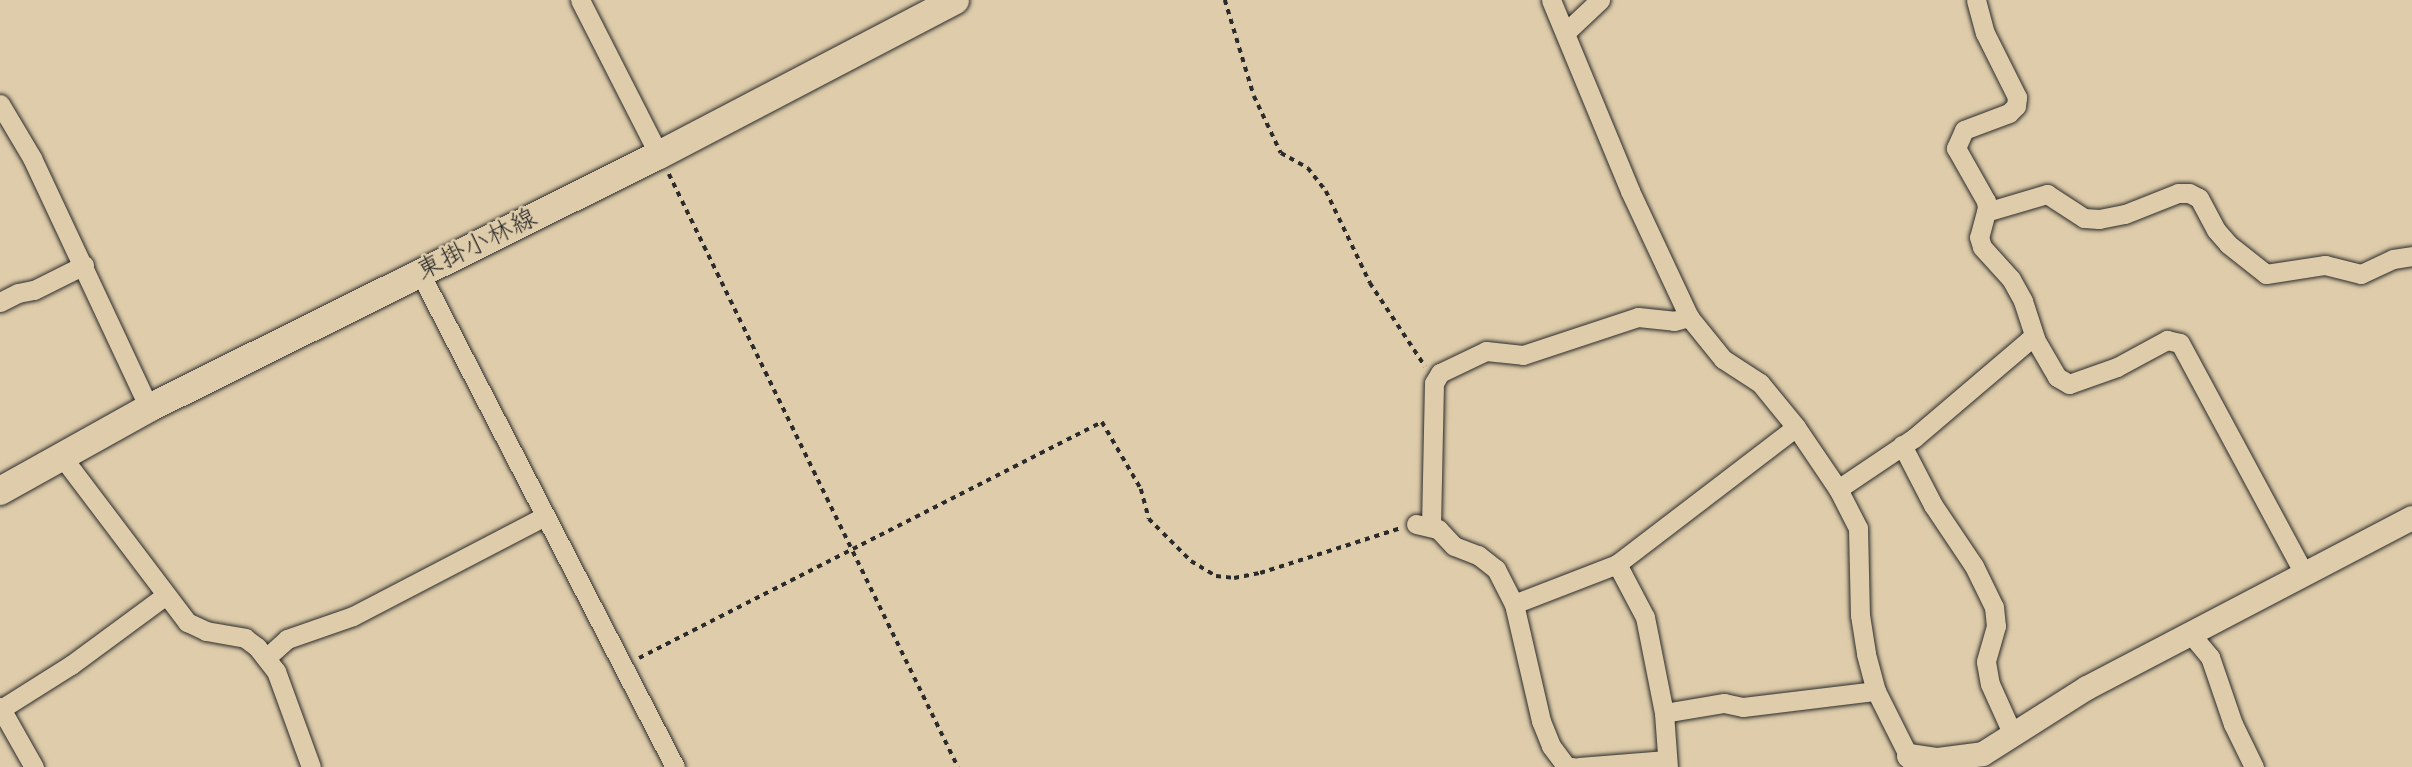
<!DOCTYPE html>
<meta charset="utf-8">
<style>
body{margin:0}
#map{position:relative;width:2412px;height:767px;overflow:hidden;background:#deccaa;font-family:"Comic Neue","Klee One",sans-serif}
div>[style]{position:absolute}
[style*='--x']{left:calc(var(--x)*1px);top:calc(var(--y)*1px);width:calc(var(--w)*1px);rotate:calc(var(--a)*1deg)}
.path>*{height:3.5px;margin-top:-1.75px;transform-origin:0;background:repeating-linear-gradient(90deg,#2b2b2b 0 5px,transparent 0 10px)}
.roads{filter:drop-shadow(0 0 2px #2b2b2b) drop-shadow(0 0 2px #2b2b2b)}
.minor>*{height:19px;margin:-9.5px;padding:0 9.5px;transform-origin:9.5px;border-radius:9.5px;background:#deccaa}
.tertiary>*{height:24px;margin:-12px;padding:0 12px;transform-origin:12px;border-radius:12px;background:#deccaa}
.secondary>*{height:28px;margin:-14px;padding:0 14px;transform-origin:14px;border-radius:14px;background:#deccaa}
span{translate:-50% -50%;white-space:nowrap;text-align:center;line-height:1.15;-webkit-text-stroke:5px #deccaa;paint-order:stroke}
.street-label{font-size:26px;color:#2b2b2b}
</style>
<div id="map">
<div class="path">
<div style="--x:1225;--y:0;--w:100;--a:73.2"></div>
<div style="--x:1254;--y:96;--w:63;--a:64.7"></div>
<div style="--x:1281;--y:153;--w:31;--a:29"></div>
<div style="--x:1308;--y:168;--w:29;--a:52"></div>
<div style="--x:1326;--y:191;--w:102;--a:64.4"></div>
<div style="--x:1370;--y:283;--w:100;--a:56.5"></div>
<div style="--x:669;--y:174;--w:660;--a:64.02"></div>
<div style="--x:639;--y:658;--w:520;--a:-27.01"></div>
<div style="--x:1102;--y:422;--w:78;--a:59.8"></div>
<div style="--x:1141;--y:489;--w:31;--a:75"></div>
<div style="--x:1149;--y:519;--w:59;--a:45"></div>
<div style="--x:1191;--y:561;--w:29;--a:31"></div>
<div style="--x:1216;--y:576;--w:18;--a:6"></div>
<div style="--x:1234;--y:578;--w:26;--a:-11"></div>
<div style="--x:1260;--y:573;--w:148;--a:-17.7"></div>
</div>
<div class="roads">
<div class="minor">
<div style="--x:580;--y:0;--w:174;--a:63"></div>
<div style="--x:1551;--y:0;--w:207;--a:67.5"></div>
<div style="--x:1630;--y:191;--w:139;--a:64.9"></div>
<div style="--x:1689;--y:317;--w:54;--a:51"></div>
<div style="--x:1723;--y:359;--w:44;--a:33"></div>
<div style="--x:1760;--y:383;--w:57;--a:50.7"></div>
<div style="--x:1796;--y:427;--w:75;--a:55.9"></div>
<div style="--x:1838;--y:489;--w:44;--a:62.9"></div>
<div style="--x:1858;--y:528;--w:87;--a:88.7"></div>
<div style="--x:1860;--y:615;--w:39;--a:81"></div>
<div style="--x:1866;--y:654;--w:38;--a:75"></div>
<div style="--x:1876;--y:691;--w:85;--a:63.4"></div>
<div style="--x:1976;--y:0;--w:34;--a:75"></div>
<div style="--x:1985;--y:33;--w:72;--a:63.4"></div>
<div style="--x:2017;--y:97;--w:9;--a:96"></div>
<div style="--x:2016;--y:106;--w:10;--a:135"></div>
<div style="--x:2009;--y:113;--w:48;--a:159.3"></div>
<div style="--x:1964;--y:130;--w:20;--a:114"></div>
<div style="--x:1956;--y:148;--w:61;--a:60.5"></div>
<div style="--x:1986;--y:201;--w:7;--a:82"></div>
<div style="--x:1987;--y:208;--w:30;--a:105"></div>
<div style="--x:1979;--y:237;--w:10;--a:73"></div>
<div style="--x:1982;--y:247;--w:43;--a:47.8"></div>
<div style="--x:2011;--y:279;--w:25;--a:61"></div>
<div style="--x:2023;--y:301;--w:40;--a:72"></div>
<div style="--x:2035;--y:339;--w:44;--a:59.9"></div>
<div style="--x:2057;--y:377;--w:14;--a:30"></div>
<div style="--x:2069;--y:384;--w:51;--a:-19.5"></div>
<div style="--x:2117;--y:367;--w:57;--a:-28.4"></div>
<div style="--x:2167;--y:340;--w:13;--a:13"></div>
<div style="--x:2180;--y:343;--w:261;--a:61.7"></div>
<div style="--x:1566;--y:32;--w:47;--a:-43.3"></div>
<div style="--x:0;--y:104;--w:63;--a:59.3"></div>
<div style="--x:32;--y:158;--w:276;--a:64.9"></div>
<div style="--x:1986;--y:212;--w:64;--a:-16.4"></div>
<div style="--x:2047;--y:194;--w:44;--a:33"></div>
<div style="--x:2084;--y:218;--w:15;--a:4"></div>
<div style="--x:2099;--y:219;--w:26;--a:-11"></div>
<div style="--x:2125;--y:214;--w:57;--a:-21.6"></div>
<div style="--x:2178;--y:193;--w:11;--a:0"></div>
<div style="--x:2189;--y:193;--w:11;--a:27"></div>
<div style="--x:2199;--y:198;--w:36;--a:62"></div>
<div style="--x:2216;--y:230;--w:18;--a:49"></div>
<div style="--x:2228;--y:244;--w:48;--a:38.3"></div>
<div style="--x:2266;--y:274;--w:60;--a:-8.7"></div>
<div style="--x:2325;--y:265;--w:37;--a:14"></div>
<div style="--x:2361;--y:274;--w:35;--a:-25"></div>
<div style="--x:2393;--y:259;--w:19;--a:-9"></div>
<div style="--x:420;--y:273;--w:556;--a:62.7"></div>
<div style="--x:0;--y:302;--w:20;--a:-27"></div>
<div style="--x:18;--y:293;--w:16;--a:-11"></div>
<div style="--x:34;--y:290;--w:56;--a:-26.6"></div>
<div style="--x:1902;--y:445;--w:68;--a:62.7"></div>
<div style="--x:1933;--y:505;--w:73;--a:56.1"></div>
<div style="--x:1974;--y:566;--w:46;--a:64"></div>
<div style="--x:1994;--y:607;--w:19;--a:84"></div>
<div style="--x:1996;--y:626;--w:37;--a:106"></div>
<div style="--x:1986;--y:662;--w:22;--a:80"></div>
<div style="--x:1990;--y:684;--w:56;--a:65.7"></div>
<div style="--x:63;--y:458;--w:206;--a:52.9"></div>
<div style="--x:187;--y:622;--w:21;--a:25"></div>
<div style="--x:206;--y:631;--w:40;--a:10"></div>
<div style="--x:245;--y:638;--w:15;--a:37"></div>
<div style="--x:257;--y:647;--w:31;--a:52"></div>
<div style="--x:276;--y:671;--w:102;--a:70"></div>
<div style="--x:1838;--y:489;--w:92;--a:-33.9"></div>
<div style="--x:1914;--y:438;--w:150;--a:-40.4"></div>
<div style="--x:2028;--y:341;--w:7;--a:-16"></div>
<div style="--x:1416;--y:524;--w:23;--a:13"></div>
<div style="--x:1438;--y:529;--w:23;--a:47"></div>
<div style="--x:1454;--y:546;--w:26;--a:21"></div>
<div style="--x:1478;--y:555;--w:23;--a:38"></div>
<div style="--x:1496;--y:569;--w:39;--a:63"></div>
<div style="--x:1514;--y:604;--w:120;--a:77"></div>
<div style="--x:1541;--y:721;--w:27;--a:68"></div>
<div style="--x:1551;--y:746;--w:26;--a:53"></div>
<div style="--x:1567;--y:767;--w:6;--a:0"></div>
<div style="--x:1431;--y:526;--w:143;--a:-88.8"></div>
<div style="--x:1434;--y:383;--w:12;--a:-59"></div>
<div style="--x:1440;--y:373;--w:51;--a:-25.6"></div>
<div style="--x:1486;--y:351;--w:37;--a:6"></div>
<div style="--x:1523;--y:355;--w:121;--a:-18.3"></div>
<div style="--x:1638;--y:317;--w:36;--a:6"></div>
<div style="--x:1674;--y:321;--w:16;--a:-15"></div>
<div style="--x:1617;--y:564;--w:60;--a:62.2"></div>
<div style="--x:1645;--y:617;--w:98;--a:78.8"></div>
<div style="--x:1664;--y:713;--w:54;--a:85.8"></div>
<div style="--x:1514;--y:604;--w:110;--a:-21.2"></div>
<div style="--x:1617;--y:564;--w:225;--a:-37.4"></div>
<div style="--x:2189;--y:632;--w:33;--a:50"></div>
<div style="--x:2210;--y:657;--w:71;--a:71.1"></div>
<div style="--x:2233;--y:724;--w:48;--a:64"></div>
<div style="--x:266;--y:658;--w:28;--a:-42"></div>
<div style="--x:287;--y:639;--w:70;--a:-19.2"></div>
<div style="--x:353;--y:616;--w:216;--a:-27.5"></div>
<div style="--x:0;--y:707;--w:69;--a:60.5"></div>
<div style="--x:1;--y:709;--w:83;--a:-32.2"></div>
<div style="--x:71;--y:665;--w:118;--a:-36.4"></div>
<div style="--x:1664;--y:713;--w:61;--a:-9.5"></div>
<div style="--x:1724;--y:703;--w:19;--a:12"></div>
<div style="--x:1743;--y:707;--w:134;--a:-6.9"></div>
<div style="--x:1579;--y:767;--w:88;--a:-4.5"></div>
</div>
<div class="tertiary">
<div style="--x:1909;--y:756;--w:29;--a:8"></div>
<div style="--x:1938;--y:760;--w:45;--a:-7.6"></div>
<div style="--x:1983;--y:754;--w:123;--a:-32.4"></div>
<div style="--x:2087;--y:688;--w:367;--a:-27.6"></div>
</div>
<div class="secondary">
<div style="--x:0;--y:491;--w:171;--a:-29.1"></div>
<div style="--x:149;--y:408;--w:569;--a:-26.39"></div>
<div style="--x:659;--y:155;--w:334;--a:-27.6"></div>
</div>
</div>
<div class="street-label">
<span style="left:477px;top:245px;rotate:-26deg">東掛小林線</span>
</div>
</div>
